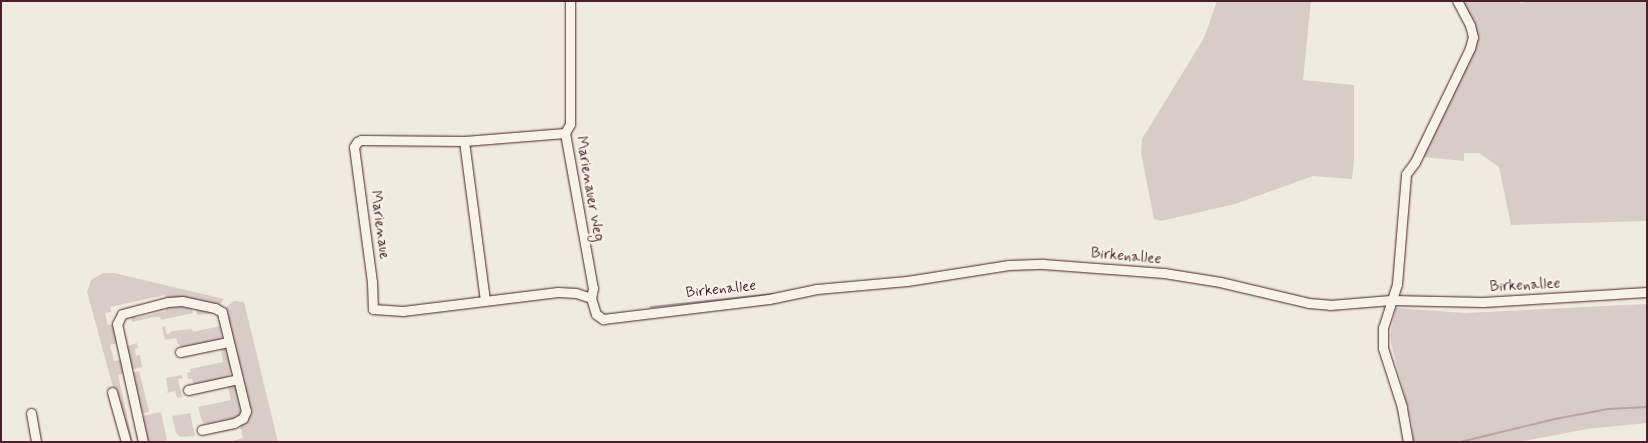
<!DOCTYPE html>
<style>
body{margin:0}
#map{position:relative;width:1648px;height:443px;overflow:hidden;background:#f0ebe0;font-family:Mynerve,sans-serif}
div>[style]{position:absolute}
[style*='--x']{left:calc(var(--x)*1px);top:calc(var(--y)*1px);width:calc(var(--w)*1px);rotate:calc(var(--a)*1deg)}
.green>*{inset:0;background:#d8cdc6;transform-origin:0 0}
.stream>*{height:2px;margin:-1px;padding:0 1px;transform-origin:1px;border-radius:1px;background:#b7a4a2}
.roads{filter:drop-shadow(0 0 1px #4a1f2b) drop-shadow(0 0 1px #4a1f2b)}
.minor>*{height:9px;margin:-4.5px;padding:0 4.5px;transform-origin:4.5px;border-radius:4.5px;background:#f7f3e8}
span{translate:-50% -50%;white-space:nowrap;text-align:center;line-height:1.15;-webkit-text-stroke:4.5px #f7f3e8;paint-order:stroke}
.street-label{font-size:15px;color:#4a1f2b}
.frame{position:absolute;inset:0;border:2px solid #4a1f2b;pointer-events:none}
</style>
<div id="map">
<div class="green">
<div style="clip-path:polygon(1217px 1px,1311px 1px,1303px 80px,1354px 85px,1354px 160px,1352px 179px,1313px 176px,1235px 204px,1161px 221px,1154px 219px,1141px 153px,1142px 139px,1204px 38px)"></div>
<div style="clip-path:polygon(1462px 1px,1518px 1px,1521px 3px,1531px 1px,1647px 1px,1647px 221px,1511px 225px,1499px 167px,1479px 153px,1464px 153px,1464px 161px,1423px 157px,1475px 44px,1468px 12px)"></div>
<div style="clip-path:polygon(103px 273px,114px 273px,224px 299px,219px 306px,166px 300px,165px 295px,110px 307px,111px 312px,105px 313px,108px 325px,114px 324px,118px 343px,110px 345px,114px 361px,121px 360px,124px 373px,118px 375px,133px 442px,128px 442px,87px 292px,91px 280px)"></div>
<div style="clip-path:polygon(234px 301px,244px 302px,278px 442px,229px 442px,243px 438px,240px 425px,244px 422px,223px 310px)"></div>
<div style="clip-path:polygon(1647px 304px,1647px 423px,1587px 429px,1519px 442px,1413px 442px,1412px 424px,1391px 343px,1390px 335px,1396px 308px,1465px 313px)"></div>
<div style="clip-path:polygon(172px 305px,191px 305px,193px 313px,161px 320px,160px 317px,154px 317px,132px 322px,131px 315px,134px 314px,136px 318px,166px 311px,166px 307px)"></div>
<div style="clip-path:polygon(195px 306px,218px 312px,222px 337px,218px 342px,184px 348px,178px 344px,176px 338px,165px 340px,162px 327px,165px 326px,167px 335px,172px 331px,192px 329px,193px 332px,220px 326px,217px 313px,197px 315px)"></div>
<div style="clip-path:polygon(137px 343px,138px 348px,135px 349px,136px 356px,140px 355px,142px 367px,130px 370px,125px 347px)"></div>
<div style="clip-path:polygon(226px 347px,232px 371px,227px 379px,194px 384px,192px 379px,188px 379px,187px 373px,191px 372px,190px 369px,223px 362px,221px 349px,216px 348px)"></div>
<div style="left:139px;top:371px;width:42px;height:8px;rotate:76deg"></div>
<div style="clip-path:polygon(182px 375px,183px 378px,178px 379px,182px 397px,177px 398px,175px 391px,167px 393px,168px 390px,166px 378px)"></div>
<div style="clip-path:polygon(230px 384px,235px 385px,243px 408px,238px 418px,205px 424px,202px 421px,198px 407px,231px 400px,228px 387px,223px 386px)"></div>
<div style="left:161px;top:412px;width:29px;height:19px;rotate:78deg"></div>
<div style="clip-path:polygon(190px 413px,195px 436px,180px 437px,176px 433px,172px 416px)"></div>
</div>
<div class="stream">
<div style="--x:651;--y:307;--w:123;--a:-6.1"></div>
<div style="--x:1460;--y:442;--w:98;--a:-13.6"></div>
<div style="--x:1555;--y:419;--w:54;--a:-10.7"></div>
<div style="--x:1608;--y:409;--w:39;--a:-3"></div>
</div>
<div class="roads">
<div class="minor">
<div style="--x:570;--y:1;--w:123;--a:90"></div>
<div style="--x:570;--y:124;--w:10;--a:119"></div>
<div style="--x:565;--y:133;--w:158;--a:79.8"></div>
<div style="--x:593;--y:288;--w:10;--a:101"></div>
<div style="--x:591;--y:298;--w:17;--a:73"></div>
<div style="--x:596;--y:314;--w:9;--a:36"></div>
<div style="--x:603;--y:319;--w:167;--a:-6.9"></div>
<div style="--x:769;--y:299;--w:49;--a:-11.8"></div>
<div style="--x:817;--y:289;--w:90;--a:-5.1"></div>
<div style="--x:907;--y:281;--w:103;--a:-8.9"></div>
<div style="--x:1009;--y:265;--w:34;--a:-2"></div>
<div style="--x:1043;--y:264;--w:121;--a:4.3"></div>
<div style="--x:1164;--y:273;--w:57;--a:9.1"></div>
<div style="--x:1220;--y:282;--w:91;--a:13.3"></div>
<div style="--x:1309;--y:303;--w:21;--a:5"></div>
<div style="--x:1330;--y:305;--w:61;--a:-4.7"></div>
<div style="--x:1391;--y:300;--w:92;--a:1.2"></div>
<div style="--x:1483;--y:302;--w:164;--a:-3.5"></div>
<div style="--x:565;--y:133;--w:101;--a:175.5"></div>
<div style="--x:464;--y:141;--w:103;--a:-179.4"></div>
<div style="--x:361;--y:140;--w:4;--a:153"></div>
<div style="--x:357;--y:142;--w:6;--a:121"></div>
<div style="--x:354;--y:147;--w:136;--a:82.4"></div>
<div style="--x:372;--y:282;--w:27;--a:88"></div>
<div style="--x:373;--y:309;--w:30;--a:4"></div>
<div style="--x:403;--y:311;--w:156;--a:-7"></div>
<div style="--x:558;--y:292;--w:18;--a:3"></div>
<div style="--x:576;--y:293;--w:16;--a:18"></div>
<div style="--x:464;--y:141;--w:160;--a:82.5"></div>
<div style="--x:180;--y:352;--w:49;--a:-11.8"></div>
<div style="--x:188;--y:390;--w:51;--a:-12.4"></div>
<div style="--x:112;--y:392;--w:52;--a:74.4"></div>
<div style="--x:31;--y:413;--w:29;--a:80"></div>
<div style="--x:143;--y:442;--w:121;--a:-102.4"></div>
<div style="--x:117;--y:324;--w:11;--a:-63"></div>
<div style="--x:122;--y:314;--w:48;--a:-14.6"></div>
<div style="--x:168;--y:302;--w:14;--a:-4"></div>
<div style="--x:182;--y:301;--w:34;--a:12"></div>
<div style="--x:215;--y:308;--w:8;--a:30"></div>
<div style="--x:222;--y:312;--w:5;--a:79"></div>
<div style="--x:223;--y:317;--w:97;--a:76.3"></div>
<div style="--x:246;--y:411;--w:8;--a:113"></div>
<div style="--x:243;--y:418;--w:10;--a:151"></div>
<div style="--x:234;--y:423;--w:33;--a:168"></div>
<div style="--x:1408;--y:442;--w:36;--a:-100"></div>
<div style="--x:1402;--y:407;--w:62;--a:-107.9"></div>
<div style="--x:1383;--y:348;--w:20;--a:-90"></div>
<div style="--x:1383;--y:328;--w:46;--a:-72.3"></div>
<div style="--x:1397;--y:284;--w:110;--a:-85.3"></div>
<div style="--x:1406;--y:174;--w:15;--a:-53"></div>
<div style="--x:1415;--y:162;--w:127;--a:-64.2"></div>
<div style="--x:1470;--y:48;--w:11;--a:-75"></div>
<div style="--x:1473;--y:37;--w:12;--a:-104"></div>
<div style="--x:1470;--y:25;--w:27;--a:-118"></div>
</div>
</div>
<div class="street-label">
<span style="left:589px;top:189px;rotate:80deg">Marienauer Weg</span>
<span style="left:379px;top:225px;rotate:82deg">Marienaue</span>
<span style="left:1126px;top:257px;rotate:5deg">Birkenallee</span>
<span style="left:1525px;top:286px;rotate:-3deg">Birkenallee</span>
<span style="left:721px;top:290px;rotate:-6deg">Birkenallee</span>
</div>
<div class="frame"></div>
</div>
